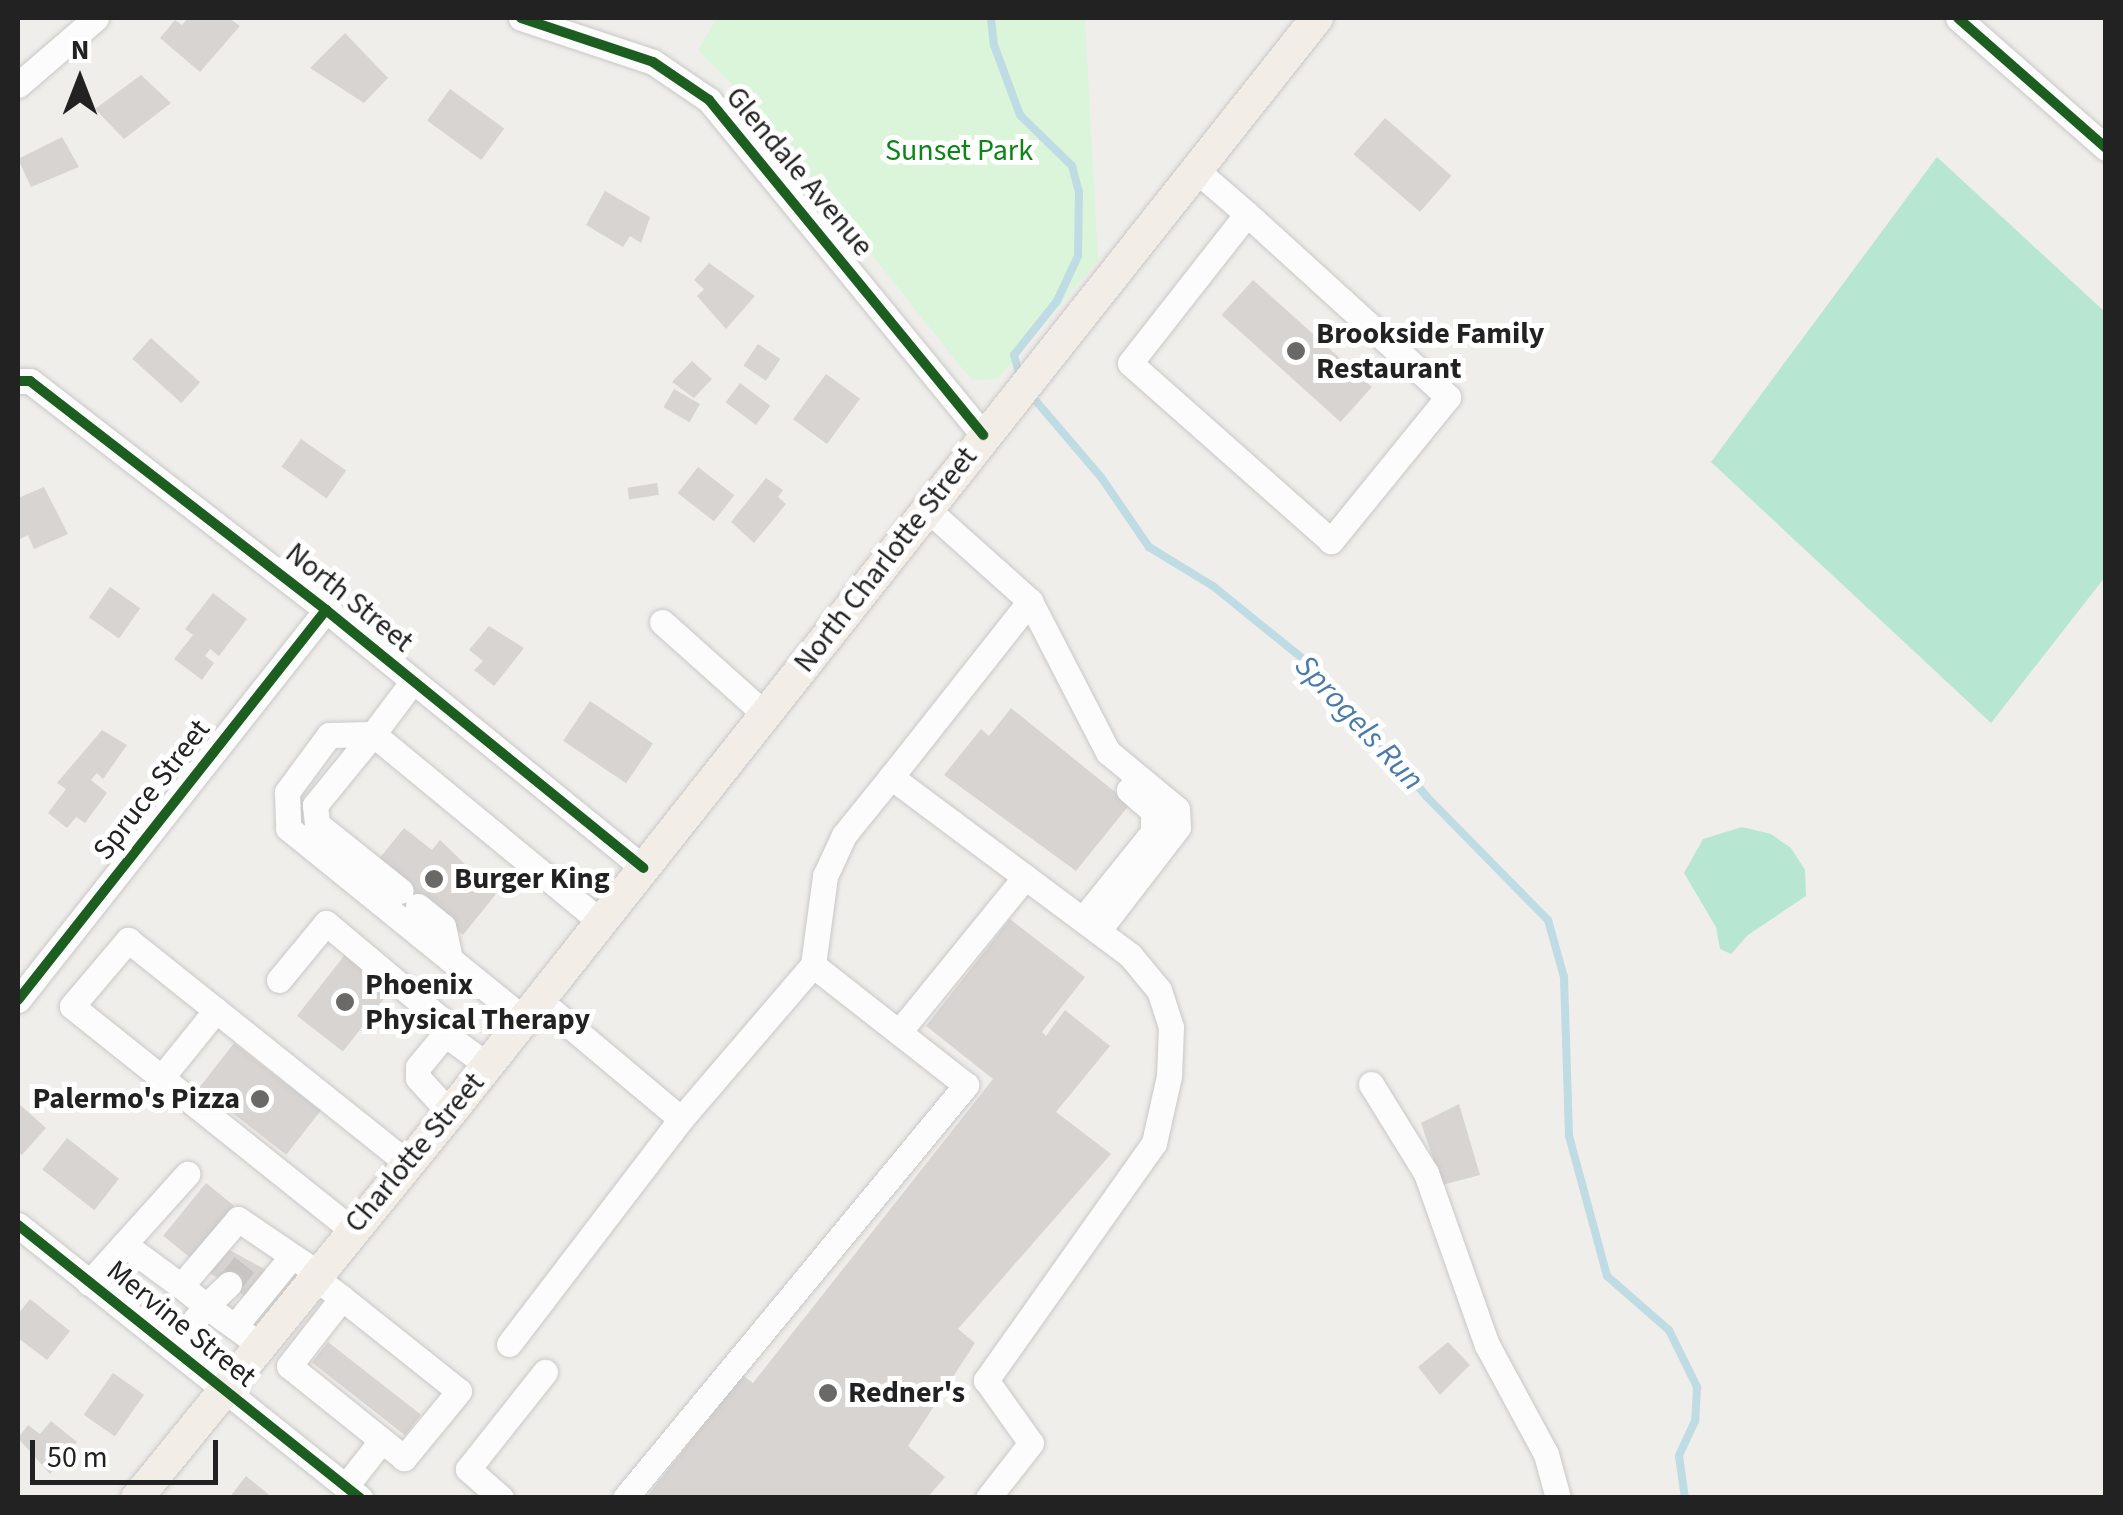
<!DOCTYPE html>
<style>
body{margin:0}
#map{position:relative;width:2123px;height:1515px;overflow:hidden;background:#f0eeeb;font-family:"Source Sans 3",sans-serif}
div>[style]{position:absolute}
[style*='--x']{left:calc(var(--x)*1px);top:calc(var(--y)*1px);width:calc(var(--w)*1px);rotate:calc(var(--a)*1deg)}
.park>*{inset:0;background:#daf5da}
.pitch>*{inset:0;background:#b7e6d2}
.stream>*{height:8px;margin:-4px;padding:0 4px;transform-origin:4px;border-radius:4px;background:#bfdbe3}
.building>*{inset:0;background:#d7d4d2;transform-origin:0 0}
.minor-tunnel>*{height:25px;margin-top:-12.5px;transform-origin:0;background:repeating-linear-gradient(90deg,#c7c5c3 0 25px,transparent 0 37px)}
.roads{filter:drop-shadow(0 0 2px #c9c8c7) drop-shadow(0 0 2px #c9c8c7)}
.minor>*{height:25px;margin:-12.5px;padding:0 12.5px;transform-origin:12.5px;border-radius:12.5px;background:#fdfcfc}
.major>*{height:32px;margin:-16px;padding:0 16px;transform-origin:16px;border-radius:16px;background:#f3ede7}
.cycleway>*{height:10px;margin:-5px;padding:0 5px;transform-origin:5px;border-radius:5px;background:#1b5e20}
.dots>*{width:28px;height:28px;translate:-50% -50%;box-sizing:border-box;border:5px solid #fff;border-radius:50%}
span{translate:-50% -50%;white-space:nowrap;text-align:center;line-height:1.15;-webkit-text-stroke:10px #fff;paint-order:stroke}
.park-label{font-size:30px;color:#0c8416}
.street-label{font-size:30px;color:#222}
.poi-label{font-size:30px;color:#222;font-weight:700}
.left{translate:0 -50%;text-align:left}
.right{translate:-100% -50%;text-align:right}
.water-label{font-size:32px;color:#4a7aab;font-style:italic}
.frame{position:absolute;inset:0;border:20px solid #222;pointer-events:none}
.north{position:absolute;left:30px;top:30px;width:100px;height:100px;-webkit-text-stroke:8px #fff;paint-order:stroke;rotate:0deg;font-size:28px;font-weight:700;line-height:40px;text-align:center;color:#222}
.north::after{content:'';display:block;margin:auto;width:35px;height:45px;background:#222;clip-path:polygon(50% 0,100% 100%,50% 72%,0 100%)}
.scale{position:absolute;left:30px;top:1440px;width:188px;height:45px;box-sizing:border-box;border:5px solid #222;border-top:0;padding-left:12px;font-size:30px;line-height:35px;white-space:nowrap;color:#222;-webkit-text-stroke:8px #fff;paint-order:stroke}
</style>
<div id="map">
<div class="park">
<div style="clip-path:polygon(717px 18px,1085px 18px,1098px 260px,998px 379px,973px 380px,965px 372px,753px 105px,698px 50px)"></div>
</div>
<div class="pitch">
<div style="clip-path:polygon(1937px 157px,2105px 312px,2105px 577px,1991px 723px,1711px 462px)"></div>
<div style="clip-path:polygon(1742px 827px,1771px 834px,1791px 848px,1805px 870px,1806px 896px,1748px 935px,1731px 954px,1720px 949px,1716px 927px,1684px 873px,1703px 839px)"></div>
</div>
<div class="stream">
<div style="--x:991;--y:18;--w:27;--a:84"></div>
<div style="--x:994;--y:45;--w:75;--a:69.6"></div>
<div style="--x:1020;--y:115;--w:73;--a:44.4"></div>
<div style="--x:1072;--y:166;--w:27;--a:75"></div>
<div style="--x:1079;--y:192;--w:64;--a:90.9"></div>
<div style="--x:1078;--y:256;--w:50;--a:115"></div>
<div style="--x:1057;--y:301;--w:69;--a:128.5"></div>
<div style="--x:1014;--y:355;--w:24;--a:75"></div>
<div style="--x:1030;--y:394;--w:109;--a:49.5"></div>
<div style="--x:1101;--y:477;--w:85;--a:55.6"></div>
<div style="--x:1149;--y:547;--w:75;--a:31.4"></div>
<div style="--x:1213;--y:586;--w:135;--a:39"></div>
<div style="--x:1318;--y:671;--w:167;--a:49.1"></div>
<div style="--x:1427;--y:797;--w:173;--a:45.5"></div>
<div style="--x:1548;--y:920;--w:59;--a:74.3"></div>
<div style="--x:1564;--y:977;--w:159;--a:88.2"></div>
<div style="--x:1569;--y:1136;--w:145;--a:74.8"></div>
<div style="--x:1607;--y:1276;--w:82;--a:41.1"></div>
<div style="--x:1669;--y:1330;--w:64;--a:63.8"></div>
<div style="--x:1697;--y:1387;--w:34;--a:93"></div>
<div style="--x:1695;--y:1421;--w:38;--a:115"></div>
<div style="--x:1679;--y:1456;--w:42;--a:81.9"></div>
</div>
<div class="building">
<div style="clip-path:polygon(188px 18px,229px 18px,240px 26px,200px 72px,160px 38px,175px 20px,182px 25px)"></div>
<div style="clip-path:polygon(345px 33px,388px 78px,364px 103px,310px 68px)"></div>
<div style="clip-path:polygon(141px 75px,171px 103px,124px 139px,95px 109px)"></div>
<div style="left:450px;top:89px;width:67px;height:39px;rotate:36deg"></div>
<div style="left:1385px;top:118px;width:88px;height:48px;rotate:41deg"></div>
<div style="clip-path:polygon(62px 137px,79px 167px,31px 187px,18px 159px)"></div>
<div style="clip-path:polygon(605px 191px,650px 217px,641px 243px,630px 236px,623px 247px,586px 225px)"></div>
<div style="clip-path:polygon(709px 263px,755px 296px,726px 329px,697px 296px,704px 289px,694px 280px)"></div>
<div style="left:1253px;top:280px;width:160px;height:47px;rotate:42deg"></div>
<div style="left:151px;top:338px;width:66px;height:28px;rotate:42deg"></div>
<div style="left:758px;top:344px;width:27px;height:26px;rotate:34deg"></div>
<div style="clip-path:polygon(692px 361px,712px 379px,694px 398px,672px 382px)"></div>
<div style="left:826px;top:374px;width:42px;height:56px;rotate:36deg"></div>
<div style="left:740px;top:383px;width:38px;height:24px;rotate:37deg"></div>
<div style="left:674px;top:389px;width:30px;height:21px;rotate:30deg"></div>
<div style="left:301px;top:439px;width:55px;height:34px;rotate:35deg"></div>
<div style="left:698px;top:467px;width:46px;height:33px;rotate:38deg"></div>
<div style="clip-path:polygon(766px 478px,783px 490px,778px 497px,786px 504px,754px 543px,731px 522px)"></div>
<div style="left:657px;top:483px;width:12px;height:30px;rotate:81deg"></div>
<div style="clip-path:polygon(44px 487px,68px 534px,34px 549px,28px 535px,18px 540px,18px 498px)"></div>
<div style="left:110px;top:587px;width:37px;height:37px;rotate:35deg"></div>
<div style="clip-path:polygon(213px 593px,247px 619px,219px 656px,210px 649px,205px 656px,214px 663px,202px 680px,174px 659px,193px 635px,185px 629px)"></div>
<div style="clip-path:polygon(489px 626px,524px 648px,494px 686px,474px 670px,483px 661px,469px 650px)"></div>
<div style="left:590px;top:701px;width:76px;height:48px;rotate:34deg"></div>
<div style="clip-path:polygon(1011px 708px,1130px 804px,1076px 871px,944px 775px,981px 729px,989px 736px)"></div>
<div style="clip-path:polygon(102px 730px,127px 745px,103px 779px,97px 773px,91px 780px,107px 793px,85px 823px,76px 817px,67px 828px,48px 813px,66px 789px,57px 783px)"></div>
<div style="clip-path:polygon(404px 828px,432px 850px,440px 840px,496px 894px,463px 935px,422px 902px,413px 913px,374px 865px)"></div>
<div style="clip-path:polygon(1010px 919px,1085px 977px,1042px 1032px,1046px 1036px,1065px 1010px,1110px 1046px,1056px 1112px,1111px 1154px,958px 1329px,975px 1343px,908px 1446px,945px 1477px,927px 1498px,646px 1498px,742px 1375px,753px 1383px,993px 1079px,926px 1026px)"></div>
<div style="left:347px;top:952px;width:58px;height:81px;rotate:38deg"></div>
<div style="left:234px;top:1043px;width:110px;height:56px;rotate:38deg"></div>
<div style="clip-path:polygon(18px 1103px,46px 1128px,22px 1155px,18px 1152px)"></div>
<div style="clip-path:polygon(1459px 1104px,1480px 1175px,1442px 1185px,1421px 1123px)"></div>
<div style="left:67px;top:1138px;width:66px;height:40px;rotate:38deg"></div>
<div style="left:206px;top:1183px;width:36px;height:68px;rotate:39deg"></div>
<div style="clip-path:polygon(224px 1247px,270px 1272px,249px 1299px,205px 1270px)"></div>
<div style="clip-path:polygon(30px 1299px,70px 1331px,47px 1360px,18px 1338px,18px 1314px)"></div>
<div style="left:328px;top:1342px;width:118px;height:26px;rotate:38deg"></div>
<div style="clip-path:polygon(1448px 1342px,1470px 1365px,1440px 1395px,1418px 1367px)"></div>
<div style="left:113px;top:1373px;width:38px;height:51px;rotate:35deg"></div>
<div style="clip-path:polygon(51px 1421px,77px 1442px,50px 1474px,18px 1438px,28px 1425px,40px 1434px)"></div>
<div style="clip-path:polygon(246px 1476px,273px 1498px,229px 1498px)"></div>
</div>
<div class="minor-tunnel">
<div style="--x:229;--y:1284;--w:34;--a:-52"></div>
</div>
<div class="roads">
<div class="minor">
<div style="--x:521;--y:18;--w:139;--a:18.4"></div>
<div style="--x:653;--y:62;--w:68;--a:34.2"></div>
<div style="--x:709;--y:100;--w:433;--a:50.7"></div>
<div style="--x:1958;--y:18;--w:197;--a:41.3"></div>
<div style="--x:18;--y:85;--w:103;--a:-40.7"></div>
<div style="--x:1196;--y:170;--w:67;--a:40.8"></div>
<div style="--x:1247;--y:214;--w:272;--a:42.3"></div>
<div style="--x:1448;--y:397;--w:186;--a:129.1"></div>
<div style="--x:1331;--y:541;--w:268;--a:-138.5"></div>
<div style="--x:1130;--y:363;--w:189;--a:-51.9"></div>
<div style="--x:18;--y:381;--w:12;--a:0"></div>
<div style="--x:30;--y:381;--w:374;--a:37.7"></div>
<div style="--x:326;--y:610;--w:409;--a:39.1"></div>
<div style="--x:926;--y:508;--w:140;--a:41.8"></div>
<div style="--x:1030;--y:601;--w:224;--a:128.3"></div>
<div style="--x:891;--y:777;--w:298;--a:36.7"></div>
<div style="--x:1130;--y:955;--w:45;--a:50.4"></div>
<div style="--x:1159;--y:990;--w:39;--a:72"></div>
<div style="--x:1171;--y:1027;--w:49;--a:92.3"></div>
<div style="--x:1169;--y:1076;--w:69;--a:102.6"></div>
<div style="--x:1154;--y:1143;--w:291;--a:125.3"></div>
<div style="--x:986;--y:1380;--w:77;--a:54.5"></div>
<div style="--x:1031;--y:1443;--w:70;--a:128"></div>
<div style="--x:1030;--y:601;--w:170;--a:62.7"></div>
<div style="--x:1108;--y:752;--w:89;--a:39.6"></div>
<div style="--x:1177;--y:809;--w:18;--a:87"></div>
<div style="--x:1178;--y:827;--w:131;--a:127.6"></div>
<div style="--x:662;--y:622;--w:138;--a:41.8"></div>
<div style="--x:413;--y:681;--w:66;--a:127"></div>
<div style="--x:373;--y:734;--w:296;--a:39.5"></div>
<div style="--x:373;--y:734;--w:44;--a:178.7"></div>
<div style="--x:329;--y:735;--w:71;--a:126.4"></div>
<div style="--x:287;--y:792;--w:36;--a:88"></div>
<div style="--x:288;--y:828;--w:304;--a:39"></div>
<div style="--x:373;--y:734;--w:92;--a:129.2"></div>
<div style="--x:315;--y:805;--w:19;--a:84"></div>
<div style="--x:317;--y:824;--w:107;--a:38.6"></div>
<div style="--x:418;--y:906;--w:32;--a:39"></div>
<div style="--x:443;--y:926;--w:34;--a:78"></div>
<div style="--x:1083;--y:919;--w:112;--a:-51.2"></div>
<div style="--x:1153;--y:832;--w:21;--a:-90"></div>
<div style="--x:1153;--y:811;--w:32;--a:-139"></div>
<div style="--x:813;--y:965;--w:90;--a:-82.3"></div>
<div style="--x:825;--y:876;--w:45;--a:-65.1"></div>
<div style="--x:844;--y:835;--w:75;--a:-51"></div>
<div style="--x:279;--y:980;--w:74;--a:-50.5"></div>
<div style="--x:326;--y:923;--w:150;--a:39.9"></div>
<div style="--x:441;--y:1019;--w:16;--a:75"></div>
<div style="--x:18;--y:1000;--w:497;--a:-51.7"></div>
<div style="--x:899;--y:1032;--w:200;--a:-50.9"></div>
<div style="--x:162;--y:1077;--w:86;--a:-51.1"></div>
<div style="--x:1371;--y:1084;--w:105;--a:58.3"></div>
<div style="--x:1426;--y:1173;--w:182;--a:70.5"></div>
<div style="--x:1487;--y:1345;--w:124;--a:61.6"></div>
<div style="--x:1546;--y:1454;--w:46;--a:74.7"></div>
<div style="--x:450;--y:1113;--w:47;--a:-132.4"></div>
<div style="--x:418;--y:1078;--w:11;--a:-90"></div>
<div style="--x:418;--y:1067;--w:43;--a:-50.7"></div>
<div style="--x:445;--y:1034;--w:52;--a:36.4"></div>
<div style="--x:18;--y:1225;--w:438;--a:38.6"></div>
<div style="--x:351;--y:1229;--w:357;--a:-141.4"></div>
<div style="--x:72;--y:1006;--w:87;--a:-49.7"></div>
<div style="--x:128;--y:940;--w:357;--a:38.6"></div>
<div style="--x:124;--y:1244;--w:71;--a:36.4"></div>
<div style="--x:313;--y:1276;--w:36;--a:37"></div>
<div style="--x:342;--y:1298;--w:149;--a:38.5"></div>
<div style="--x:459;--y:1391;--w:87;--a:129.4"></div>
<div style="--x:404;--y:1458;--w:147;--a:-141.3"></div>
<div style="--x:289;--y:1366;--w:86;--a:-52.1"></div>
<div style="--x:89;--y:1283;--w:147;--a:-48"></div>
<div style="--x:229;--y:1284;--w:32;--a:136"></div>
<div style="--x:206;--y:1306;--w:67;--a:35.8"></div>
<div style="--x:235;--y:1326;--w:90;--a:-50.8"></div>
<div style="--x:509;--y:1344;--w:283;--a:-52.6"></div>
<div style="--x:681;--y:1119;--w:185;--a:-140"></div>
<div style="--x:172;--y:1348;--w:54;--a:-51"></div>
<div style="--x:206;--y:1306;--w:32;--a:-141"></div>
<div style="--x:181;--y:1286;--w:88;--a:-49.6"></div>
<div style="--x:238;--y:1219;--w:94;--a:34.2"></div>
<div style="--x:346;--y:1486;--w:58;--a:-52"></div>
<div style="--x:501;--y:1498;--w:44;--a:-138.7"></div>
<div style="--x:468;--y:1469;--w:124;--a:-51.6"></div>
<div style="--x:625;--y:1498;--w:536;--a:-50.45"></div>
<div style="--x:966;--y:1085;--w:194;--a:-141.9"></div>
<div style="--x:813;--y:965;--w:203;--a:130.6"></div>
</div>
<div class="major">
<div style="--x:137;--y:1498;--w:496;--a:-50.9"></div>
<div style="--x:450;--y:1113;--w:1397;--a:-51.63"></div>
</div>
</div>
<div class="cycleway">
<div style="--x:521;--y:18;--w:139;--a:18.4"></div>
<div style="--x:653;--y:62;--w:68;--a:34.2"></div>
<div style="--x:709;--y:100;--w:433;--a:50.7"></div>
<div style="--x:1958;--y:18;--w:197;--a:41.3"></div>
<div style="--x:18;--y:381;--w:12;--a:0"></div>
<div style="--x:30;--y:381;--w:374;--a:37.7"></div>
<div style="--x:326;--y:610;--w:409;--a:39.1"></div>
<div style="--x:18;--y:1000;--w:497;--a:-51.7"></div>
<div style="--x:18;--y:1225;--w:438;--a:38.6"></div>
</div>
<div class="dots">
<div style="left:1296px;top:351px;background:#6a6968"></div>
<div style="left:434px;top:879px;background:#6a6968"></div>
<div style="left:345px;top:1002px;background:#6a6968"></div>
<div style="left:260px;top:1099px;background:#6a6968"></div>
<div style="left:828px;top:1393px;background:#6a6968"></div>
</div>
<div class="park-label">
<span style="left:959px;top:151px">Sunset Park</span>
</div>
<div class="street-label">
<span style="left:799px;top:172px;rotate:50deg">Glendale Avenue</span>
<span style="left:886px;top:560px;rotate:-52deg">North Charlotte Street</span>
<span style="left:349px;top:598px;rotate:39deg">North Street</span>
<span style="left:152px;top:790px;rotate:-52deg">Spruce Street</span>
<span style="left:415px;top:1153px;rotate:-50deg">Charlotte Street</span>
<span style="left:181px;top:1324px;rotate:39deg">Mervine Street</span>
</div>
<div class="poi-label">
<span class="left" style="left:1316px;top:351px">Brookside Family<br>Restaurant</span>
<span class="left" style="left:454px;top:879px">Burger King</span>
<span class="left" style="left:365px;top:1002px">Phoenix<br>Physical Therapy</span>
<span class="right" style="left:240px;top:1099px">Palermo's Pizza</span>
<span class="left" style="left:848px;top:1393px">Redner's</span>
</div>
<div class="water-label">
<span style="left:1359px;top:723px;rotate:47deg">Sprogels Run</span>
</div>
<div class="frame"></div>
<div class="north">N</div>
<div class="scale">50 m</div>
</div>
